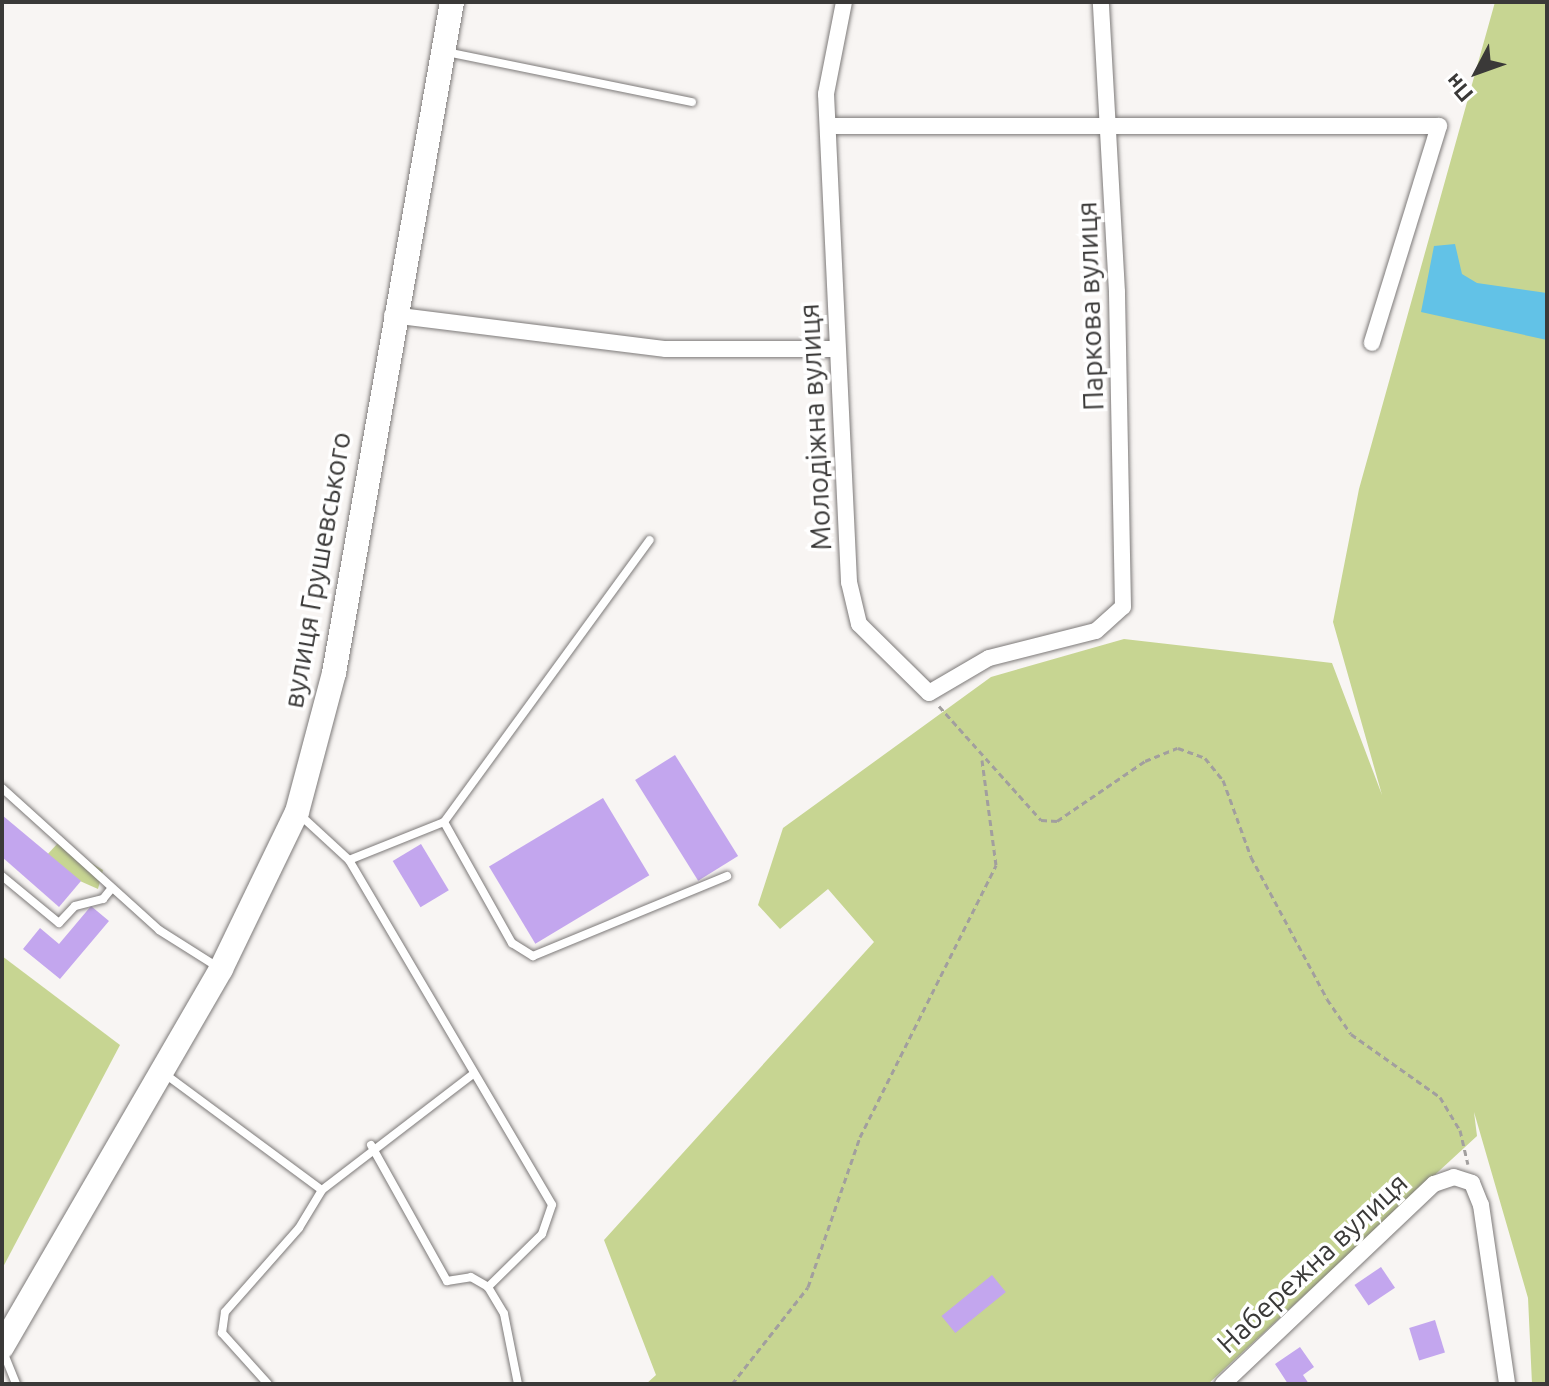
<!DOCTYPE html>
<meta charset="utf-8">
<style>
body{margin:0}
#map{position:relative;width:1549px;height:1386px;overflow:hidden;background:#f8f5f3;font-family:Ubuntu,sans-serif}
div>[style]{position:absolute}
[style*='--x']{left:calc(var(--x)*1px);top:calc(var(--y)*1px);width:calc(var(--w)*1px);rotate:calc(var(--a)*1deg)}
.green>*{inset:0;background:#c7d592}
.water>*{inset:0;background:#62c2e7}
.building>*{inset:0;background:#c3a6ee;transform-origin:0 0}
.path>*{height:3px;margin-top:-1.5px;transform-origin:0;background:repeating-linear-gradient(90deg,#a29f9e 0 6px,transparent 0 10px)}
.roads{filter:drop-shadow(0 0 2px #7d7a79) drop-shadow(0 0 2px #7d7a79)}
.lane>*{height:8px;margin:-4px;padding:0 4px;transform-origin:4px;border-radius:4px;background:#fff}
.street>*{height:16px;margin:-8px;padding:0 8px;transform-origin:8px;border-radius:8px;background:#fff}
.primary>*{height:24px;margin:-12px;padding:0 12px;transform-origin:12px;border-radius:12px;background:#fff}
span{translate:-50% -50%;white-space:nowrap;text-align:center;line-height:1.15;-webkit-text-stroke:7px #fff;paint-order:stroke}
.street-label{font-size:28px;color:#3a3938}
.frame{position:absolute;inset:0;border:4px solid #3a3938;pointer-events:none}
.north{position:absolute;left:1437px;top:32px;width:80px;height:80px;-webkit-text-stroke:6px #fff;paint-order:stroke;rotate:229deg;font-size:22px;font-weight:700;line-height:32px;text-align:center;color:#3a3938}
.north::after{content:'';display:block;margin:auto;width:28px;height:36px;background:#3a3938;clip-path:polygon(50% 0,100% 100%,50% 72%,0 100%)}
</style>
<div id="map">
<div class="green">
<div style="clip-path:polygon(1495px 2px,1547px 2px,1547px 1384px,1532px 1384px,1528px 1298px,1474px 1112px,1477px 1136px,1208px 1384px,646px 1384px,656px 1375px,604px 1240px,874px 942px,828px 889px,780px 929px,758px 905px,783px 828px,991px 677px,1124px 639px,1332px 663px,1382px 795px,1333px 622px,1359px 489px)"></div>
<div style="clip-path:polygon(58px 843px,103px 870px,98px 889px,55px 870px,46px 856px)"></div>
<div style="clip-path:polygon(2px 956px,120px 1045px,2px 1269px)"></div>
</div>
<div class="water">
<div style="clip-path:polygon(1455px 244px,1462px 274px,1477px 283px,1547px 293px,1547px 340px,1421px 312px,1434px 246px)"></div>
</div>
<div class="building">
<div style="left:675px;top:755px;width:119px;height:47px;rotate:58deg"></div>
<div style="left:603px;top:798px;width:90px;height:133px;rotate:59deg"></div>
<div style="clip-path:polygon(2px 815px,81px 881px,59px 907px,2px 857px)"></div>
<div style="left:421px;top:844px;width:54px;height:33px;rotate:59deg"></div>
<div style="clip-path:polygon(91px 906px,109px 921px,60px 979px,23px 949px,40px 928px,59px 944px)"></div>
<div style="left:1381px;top:1267px;width:25px;height:32px;rotate:56deg"></div>
<div style="left:992px;top:1275px;width:22px;height:65px;rotate:51deg"></div>
<div style="left:1435px;top:1320px;width:34px;height:27px;rotate:73deg"></div>
<div style="clip-path:polygon(1300px 1347px,1314px 1367px,1303px 1375px,1309px 1384px,1288px 1384px,1275px 1364px)"></div>
</div>
<div class="path">
<div style="--x:939;--y:706;--w:153;--a:48.2"></div>
<div style="--x:1041;--y:820;--w:16;--a:4"></div>
<div style="--x:1057;--y:821;--w:107;--a:-34.3"></div>
<div style="--x:1145;--y:761;--w:35;--a:-22"></div>
<div style="--x:1178;--y:748;--w:29;--a:20"></div>
<div style="--x:1205;--y:758;--w:28;--a:51"></div>
<div style="--x:1223;--y:780;--w:82;--a:70"></div>
<div style="--x:1251;--y:857;--w:161;--a:61.8"></div>
<div style="--x:1327;--y:999;--w:42;--a:55.6"></div>
<div style="--x:1351;--y:1034;--w:109;--a:35.3"></div>
<div style="--x:1440;--y:1097;--w:39;--a:59"></div>
<div style="--x:1460;--y:1130;--w:35;--a:77"></div>
<div style="--x:732;--y:1384;--w:123;--a:-51.9"></div>
<div style="--x:808;--y:1287;--w:159;--a:-70.9"></div>
<div style="--x:860;--y:1137;--w:304;--a:-63.4"></div>
<div style="--x:996;--y:865;--w:106;--a:-97.6"></div>
</div>
<div class="roads">
<div class="lane">
<div style="--x:446;--y:52;--w:251;--a:11.5"></div>
<div style="--x:2;--y:788;--w:212;--a:42.1"></div>
<div style="--x:159;--y:930;--w:71;--a:32.3"></div>
<div style="--x:299;--y:814;--w:68;--a:42.6"></div>
<div style="--x:349;--y:860;--w:400;--a:59.5"></div>
<div style="--x:552;--y:1205;--w:31;--a:109"></div>
<div style="--x:542;--y:1234;--w:76;--a:135.5"></div>
<div style="--x:444;--y:822;--w:349;--a:-53.9"></div>
<div style="--x:349;--y:860;--w:102;--a:-21.8"></div>
<div style="--x:444;--y:822;--w:139;--a:60.7"></div>
<div style="--x:512;--y:943;--w:25;--a:32"></div>
<div style="--x:533;--y:956;--w:210;--a:-22.4"></div>
<div style="--x:2;--y:876;--w:74;--a:39.5"></div>
<div style="--x:59;--y:923;--w:23;--a:-47"></div>
<div style="--x:75;--y:906;--w:29;--a:-14"></div>
<div style="--x:103;--y:899;--w:14;--a:-51"></div>
<div style="--x:165;--y:1074;--w:195;--a:36.5"></div>
<div style="--x:371;--y:1145;--w:156;--a:60.8"></div>
<div style="--x:447;--y:1281;--w:24;--a:-9"></div>
<div style="--x:471;--y:1277;--w:20;--a:30"></div>
<div style="--x:488;--y:1287;--w:31;--a:59"></div>
<div style="--x:504;--y:1314;--w:71;--a:78.7"></div>
<div style="--x:2;--y:1349;--w:38;--a:68"></div>
<div style="--x:268;--y:1384;--w:69;--a:-132"></div>
<div style="--x:222;--y:1333;--w:21;--a:-82"></div>
<div style="--x:225;--y:1312;--w:112;--a:-48.6"></div>
<div style="--x:299;--y:1228;--w:44;--a:-58.8"></div>
<div style="--x:322;--y:1190;--w:190;--a:-37.5"></div>
</div>
<div class="street">
<div style="--x:844;--y:2;--w:94;--a:101.1"></div>
<div style="--x:826;--y:94;--w:489;--a:87.3"></div>
<div style="--x:849;--y:582;--w:43;--a:76.6"></div>
<div style="--x:859;--y:624;--w:98;--a:44.6"></div>
<div style="--x:929;--y:693;--w:69;--a:-30.3"></div>
<div style="--x:989;--y:658;--w:110;--a:-14.2"></div>
<div style="--x:1096;--y:631;--w:36;--a:-42"></div>
<div style="--x:1123;--y:607;--w:315;--a:-91.1"></div>
<div style="--x:1117;--y:292;--w:290;--a:-93.2"></div>
<div style="--x:828;--y:126;--w:611;--a:0"></div>
<div style="--x:1439;--y:126;--w:227;--a:107.2"></div>
<div style="--x:392;--y:315;--w:276;--a:7.1"></div>
<div style="--x:666;--y:349;--w:170;--a:0"></div>
<div style="--x:1223;--y:1384;--w:291;--a:-43.5"></div>
<div style="--x:1434;--y:1184;--w:21;--a:-19"></div>
<div style="--x:1454;--y:1177;--w:19;--a:18"></div>
<div style="--x:1472;--y:1183;--w:24;--a:68"></div>
<div style="--x:1481;--y:1205;--w:181;--a:81.7"></div>
</div>
<div class="primary">
<div style="--x:2;--y:1347;--w:437;--a:-59.9"></div>
<div style="--x:221;--y:969;--w:174;--a:-64.2"></div>
<div style="--x:297;--y:812;--w:144;--a:-75.1"></div>
<div style="--x:334;--y:673;--w:681;--a:-80.03"></div>
</div>
</div>
<div class="street-label">
<span style="left:1090px;top:306px;rotate:-92deg">Паркова вулиця</span>
<span style="left:815px;top:427px;rotate:-93deg">Молодіжна вулиця</span>
<span style="left:317px;top:570px;rotate:-80deg">вулиця Грушевського</span>
<span style="left:1312px;top:1263px;rotate:-43deg">Набережна вулиця</span>
</div>
<div class="frame"></div>
<div class="north">Пн</div>
</div>
